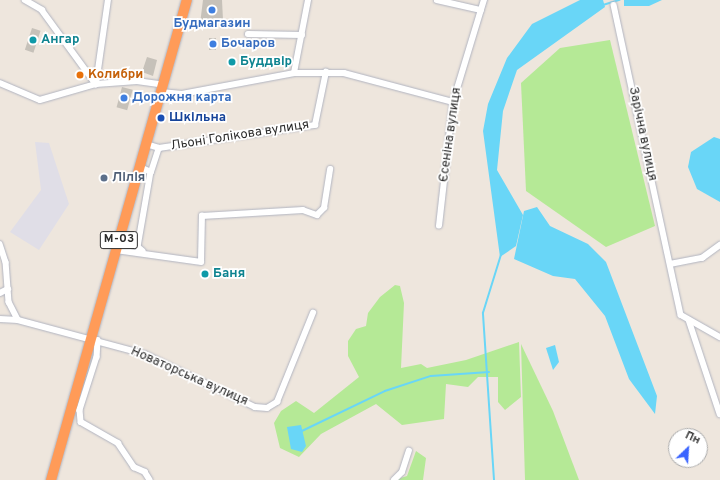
<!DOCTYPE html>
<meta charset="utf-8">
<style>
body{margin:0}
#map{position:relative;width:720px;height:480px;overflow:hidden;background:#eee6dd;font-family:Overpass,sans-serif}
div>[style]{position:absolute}
[style*='--x']{left:calc(var(--x)*1px);top:calc(var(--y)*1px);width:calc(var(--w)*1px);rotate:calc(var(--a)*1deg)}
.industrial>*{inset:0;background:#e0dee7}
.green>*{inset:0;background:#b5e996}
.water>*{inset:0;background:#69d6f7}
.stream>*{height:1.5px;margin:-0.75px;padding:0 0.75px;transform-origin:0.75px;border-radius:0.75px;background:#69d6f7}
.building>*{inset:0;background:#c6c1b9;transform-origin:0 0}
.roads{filter:drop-shadow(0 0 1px #b1b4c0) drop-shadow(0 0 1px #b1b4c0)}
.street>*{height:5.5px;margin:-2.75px;padding:0 2.75px;transform-origin:2.75px;border-radius:2.75px;background:#fff}
.highway>*{height:10px;margin:-5px;padding:0 5px;transform-origin:5px;border-radius:5px;background:#ff9b58}
.dots>*{width:11px;height:11px;translate:-50% -50%;box-sizing:border-box;border:2px solid #fff;border-radius:50%}
span{translate:-50% -50%;white-space:nowrap;text-align:center;line-height:1.15;-webkit-text-stroke:3.5px #fff;paint-order:stroke}
.shield-label span{padding:1px 3px;background:#fff;border:1px solid;border-radius:3px;-webkit-text-stroke-width:0}
.shield-label{font-size:12px;color:#2c2c2c;font-weight:700}
.shop-label{font-size:13px;color:#366cbe;font-weight:700}
.left{translate:0 -50%;text-align:left}
.culture-label{font-size:13px;color:#0d838f;font-weight:700}
.food-label{font-size:13px;color:#c56008;font-weight:700}
.transit-label{font-size:13px;color:#164399;font-weight:700}
.street-label{font-size:13px;color:#2c2c2c}
.service-label{font-size:13px;color:#4e5e75;font-weight:700}
.north{position:absolute;left:668px;top:428px;width:40px;height:40px;box-sizing:border-box;background:#fff;border:1px solid #ababab;border-radius:50%;rotate:25deg;font-size:11px;font-weight:700;line-height:16px;text-align:center;color:#2c2c2c}
.north::after{content:'';display:block;margin:auto;width:14px;height:18px;background:#3a64ff;clip-path:polygon(50% 0,100% 100%,50% 72%,0 100%)}
</style>
<div id="map">
<div class="industrial">
<div style="clip-path:polygon(35px 142px,49px 143px,69px 204px,39px 250px,10px 232px,41px 190px)"></div>
</div>
<div class="green">
<div style="clip-path:polygon(610px 40px,655px 226px,606px 247px,526px 191px,521px 83px,560px 48px)"></div>
<div style="clip-path:polygon(395px 285px,400px 286px,404px 303px,401px 368px,421px 364px,427px 368px,466px 360px,519px 342px,521px 397px,505px 410px,498px 402px,498px 377px,478px 377px,468px 387px,446px 384px,444px 419px,402px 425px,376px 404px,321px 434px,299px 457px,280px 448px,274px 423px,281px 411px,296px 401px,314px 413px,359px 377px,348px 356px,348px 341px,356px 329px,366px 326px,368px 313px,380px 297px)"></div>
<div style="clip-path:polygon(521px 344px,553px 411px,579px 480px,525px 480px)"></div>
<div style="clip-path:polygon(416px 451px,426px 458px,423px 480px,394px 480px,407px 476px)"></div>
</div>
<div class="water">
<div style="clip-path:polygon(580px 0,603px 0,605px 7px,517px 70px,503px 111px,497px 170px,523px 215px,516px 246px,500px 257px,483px 131px,488px 104px,507px 58px,532px 24px)"></div>
<div style="clip-path:polygon(624px 0,662px 0,649px 6px,624px 6px)"></div>
<div style="clip-path:polygon(714px 137px,720px 139px,720px 202px,697px 189px,688px 167px,691px 152px)"></div>
<div style="clip-path:polygon(537px 207px,550px 226px,588px 244px,606px 262px,657px 396px,655px 414px,629px 379px,605px 316px,575px 279px,553px 276px,514px 259px,524px 211px)"></div>
<div style="clip-path:polygon(555px 345px,559px 362px,553px 370px,546px 348px)"></div>
<div style="clip-path:polygon(301px 425px,306px 446px,302px 452px,291px 449px,287px 427px)"></div>
</div>
<div class="stream">
<div style="--x:603;--y:5;--w:17;--a:-17"></div>
<div style="--x:302;--y:431;--w:92;--a:-25.7"></div>
<div style="--x:385;--y:391;--w:48;--a:-18.1"></div>
<div style="--x:431;--y:376;--w:58;--a:-3.9"></div>
<div style="--x:494;--y:480;--w:167;--a:-93.8"></div>
<div style="--x:483;--y:313;--w:61;--a:-72.8"></div>
</div>
<div class="building">
<div style="clip-path:polygon(203px 0,222px 0,223px 20px,200px 24px)"></div>
<div style="left:32px;top:28px;width:9px;height:23px;rotate:18deg"></div>
<div style="left:209px;top:38px;width:7px;height:12px"></div>
<div style="clip-path:polygon(147px 57px,157px 60px,153px 76px,142px 72px)"></div>
<div style="left:122px;top:87px;width:11px;height:21px;rotate:15deg"></div>
</div>
<div class="roads">
<div class="street">
<div style="--x:25;--y:0;--w:20;--a:30"></div>
<div style="--x:42;--y:10;--w:92;--a:53.9"></div>
<div style="--x:437;--y:0;--w:45;--a:12.8"></div>
<div style="--x:614;--y:5;--w:317;--a:77.8"></div>
<div style="--x:681;--y:315;--w:45;--a:29.4"></div>
<div style="--x:248;--y:34;--w:54;--a:1.1"></div>
<div style="--x:294;--y:73;--w:74;--a:-79.1"></div>
<div style="--x:0;--y:83;--w:43;--a:23"></div>
<div style="--x:40;--y:100;--w:58;--a:-15.9"></div>
<div style="--x:96;--y:84;--w:41;--a:-4.2"></div>
<div style="--x:137;--y:81;--w:27;--a:8"></div>
<div style="--x:96;--y:84;--w:85;--a:-81.9"></div>
<div style="--x:161;--y:92;--w:21;--a:5"></div>
<div style="--x:182;--y:94;--w:114;--a:-10.6"></div>
<div style="--x:294;--y:73;--w:50;--a:0"></div>
<div style="--x:344;--y:73;--w:113;--a:14.9"></div>
<div style="--x:146;--y:144;--w:14;--a:17"></div>
<div style="--x:159;--y:148;--w:158;--a:-8.4"></div>
<div style="--x:315;--y:125;--w:54;--a:-78.3"></div>
<div style="--x:140;--y:167;--w:12;--a:24"></div>
<div style="--x:151;--y:172;--w:76;--a:99.8"></div>
<div style="--x:138;--y:247;--w:6;--a:39"></div>
<div style="--x:151;--y:172;--w:25;--a:-72"></div>
<div style="--x:439;--y:226;--w:125;--a:-83.6"></div>
<div style="--x:453;--y:102;--w:107;--a:-73.1"></div>
<div style="--x:0;--y:244;--w:19;--a:72"></div>
<div style="--x:6;--y:262;--w:40;--a:85.7"></div>
<div style="--x:9;--y:302;--w:20;--a:63"></div>
<div style="--x:18;--y:320;--w:131;--a:15"></div>
<div style="--x:145;--y:354;--w:122;--a:25.7"></div>
<div style="--x:255;--y:407;--w:12;--a:5"></div>
<div style="--x:267;--y:408;--w:12;--a:-31"></div>
<div style="--x:277;--y:402;--w:96;--a:-68"></div>
<div style="--x:116;--y:250;--w:86;--a:8"></div>
<div style="--x:201;--y:262;--w:46;--a:-88.8"></div>
<div style="--x:202;--y:216;--w:101;--a:-3.4"></div>
<div style="--x:303;--y:210;--w:15;--a:20"></div>
<div style="--x:317;--y:215;--w:10;--a:-45"></div>
<div style="--x:324;--y:208;--w:39;--a:-81"></div>
<div style="--x:670;--y:264;--w:33;--a:-11"></div>
<div style="--x:702;--y:258;--w:22;--a:-36"></div>
<div style="--x:0;--y:293;--w:9;--a:-27"></div>
<div style="--x:0;--y:319;--w:18;--a:3"></div>
<div style="--x:689;--y:320;--w:99;--a:71.7"></div>
<div style="--x:98;--y:340;--w:17;--a:93"></div>
<div style="--x:97;--y:357;--w:56;--a:107.8"></div>
<div style="--x:80;--y:410;--w:12;--a:85"></div>
<div style="--x:81;--y:422;--w:43;--a:29.6"></div>
<div style="--x:118;--y:443;--w:29;--a:56"></div>
<div style="--x:134;--y:467;--w:12;--a:24"></div>
<div style="--x:145;--y:472;--w:9;--a:58"></div>
<div style="--x:394;--y:480;--w:11;--a:-45"></div>
<div style="--x:402;--y:472;--w:22;--a:-72"></div>
</div>
<div class="highway">
<div style="--x:51;--y:480;--w:499;--a:-74.2"></div>
</div>
</div>
<div class="dots">
<div style="left:212px;top:10px;background:#3f7fe0"></div>
<div style="left:33px;top:40px;background:#0f9aa8"></div>
<div style="left:213px;top:44px;background:#3f7fe0"></div>
<div style="left:232px;top:62px;background:#0f9aa8"></div>
<div style="left:80px;top:75px;background:#e8710a"></div>
<div style="left:124px;top:98px;background:#3f7fe0"></div>
<div style="left:161px;top:118px;background:#1a4fb4"></div>
<div style="left:104px;top:178px;background:#5c6f8a"></div>
<div style="left:205px;top:274px;background:#0f9aa8"></div>
</div>
<div class="shield-label">
<span style="left:119px;top:240px">М-03</span>
</div>
<div class="shop-label">
<span style="left:212px;top:24px">Будмагазин</span>
<span class="left" style="left:221px;top:44px">Бочаров</span>
<span class="left" style="left:132px;top:98px">Дорожня карта</span>
</div>
<div class="culture-label">
<span class="left" style="left:41px;top:40px">Ангар</span>
<span class="left" style="left:240px;top:62px">Буддвір</span>
<span class="left" style="left:213px;top:274px">Баня</span>
</div>
<div class="food-label">
<span class="left" style="left:88px;top:75px">Колибри</span>
</div>
<div class="transit-label">
<span class="left" style="left:169px;top:118px">Шкільна</span>
</div>
<div class="street-label">
<span style="left:642px;top:134px;rotate:78deg">Зарічна вулиця</span>
<span style="left:451px;top:135px;rotate:-82deg">Єсеніна вулиця</span>
<span style="left:240px;top:136px;rotate:-9deg">Льоні Голікова вулиця</span>
<span style="left:189px;top:377px;rotate:24deg">Новаторська вулиця</span>
</div>
<div class="service-label">
<span class="left" style="left:112px;top:178px">Лілія</span>
</div>
<div class="north">Пн</div>
</div>
